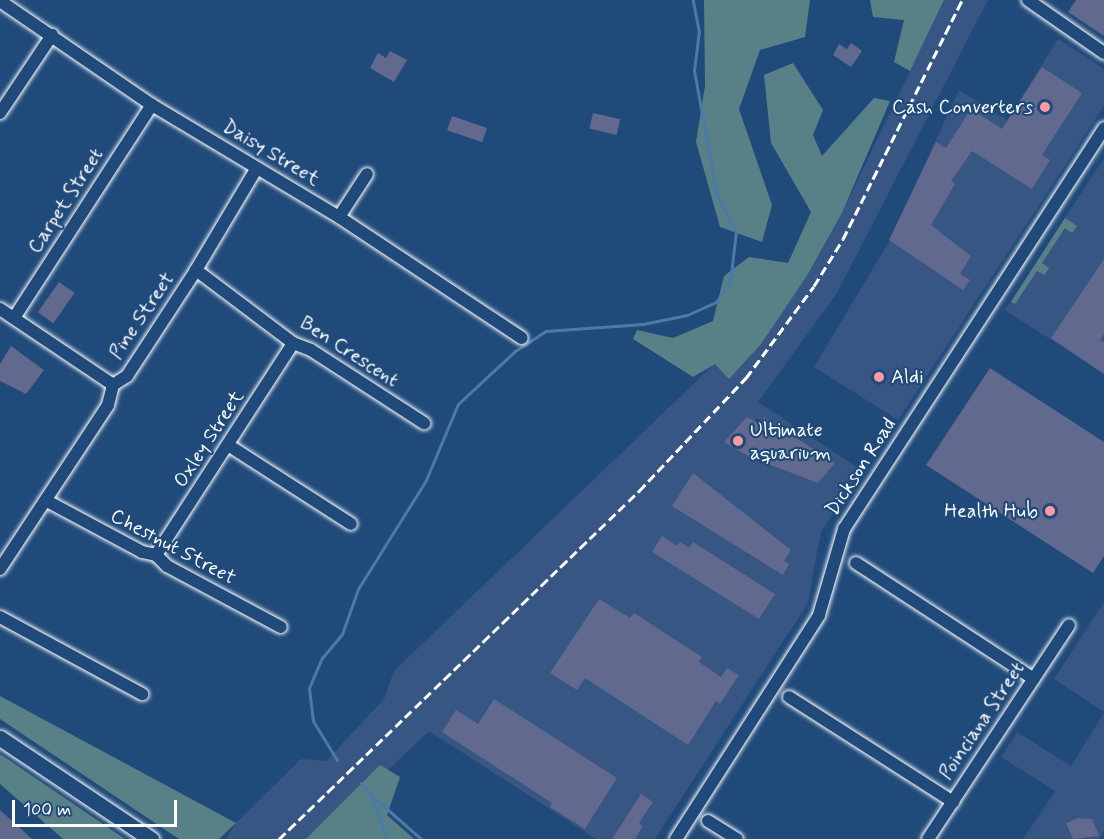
<!DOCTYPE html>
<style>
body{margin:0}
#map{position:relative;width:1104px;height:839px;overflow:hidden;background:#1f4a7a;font-family:Mynerve,sans-serif}
div>[style]{position:absolute}
[style*='--x']{left:calc(var(--x)*1px);top:calc(var(--y)*1px);width:calc(var(--w)*1px);rotate:calc(var(--a)*1deg)}
.built>*{inset:0;background:#375683}
.green>*{inset:0;background:#588187}
.stream>*{height:3px;margin:-1.5px;padding:0 1.5px;transform-origin:1.5px;border-radius:1.5px;background:#4a7ba7}
.building>*{inset:0;background:#61698e;transform-origin:0 0}
.roads{filter:drop-shadow(0 0 2px #fff) drop-shadow(0 0 2px #fff)}
.minor>*{height:12px;margin:-6px;padding:0 6px;transform-origin:6px;border-radius:6px;background:#1f4a7a}
.tertiary>*{height:15px;margin:-7.5px;padding:0 7.5px;transform-origin:7.5px;border-radius:7.5px;background:#1f4a7a}
.rail>*{height:3px;margin-top:-1.5px;transform-origin:0;background:repeating-linear-gradient(90deg,#fff 0 9px,transparent 0 13.5px)}
.dots>*{width:16px;height:16px;translate:-50% -50%;box-sizing:border-box;border:3px solid #1f4a7a;border-radius:50%}
span{translate:-50% -50%;white-space:nowrap;text-align:center;line-height:1.15;-webkit-text-stroke:4.5px #1f4a7a;paint-order:stroke}
.poi-label{font-size:20px;color:#fff}
.right{translate:-100% -50%;text-align:right}
.left{translate:0 -50%;text-align:left}
.street-label{font-size:20px;color:#fff}
.scale{position:absolute;left:12px;top:800px;width:165px;height:27px;box-sizing:border-box;border:3px solid #fff;border-top:0;padding-left:8px;font-size:18px;line-height:21px;white-space:nowrap;color:#fff;-webkit-text-stroke:4px #1f4a7a;paint-order:stroke}
</style>
<div id="map">
<div class="built">
<div style="clip-path:polygon(944px 0,988px 0,837px 293px,758px 402px,864px 472px,857px 475px,821px 532px,808px 603px,655px 839px,596px 839px,429px 731px,316px 839px,226px 839px,236px 823px,301px 759px,326px 761px,384px 699px,394px 671px,808px 274px,842px 213px)"></div>
<div style="clip-path:polygon(1058px 39px,1104px 69px,1104px 106px,898px 420px,814px 367px,889px 242px,959px 90px,1007px 120px)"></div>
<div style="clip-path:polygon(1104px 158px,1104px 374px,1005px 310px)"></div>
<div style="clip-path:polygon(1104px 602px,1104px 712px,1054px 679px)"></div>
<div style="clip-path:polygon(1104px 713px,1104px 831px,1099px 839px,1023px 839px,1055px 791px,1001px 757px,1017px 732px,1071px 766px)"></div>
</div>
<div class="green">
<div style="clip-path:polygon(704px 0,810px 0,805px 37px,760px 50px,739px 109px,772px 205px,762px 242px,720px 227px,696px 142px,705px 86px)"></div>
<div style="clip-path:polygon(870px 0,944px 0,910px 71px,894px 62px,904px 20px,873px 17px)"></div>
<div style="clip-path:polygon(793px 63px,823px 110px,813px 135px,822px 156px,874px 98px,890px 101px,842px 213px,808px 274px,761px 344px,729px 379px,715px 364px,693px 377px,633px 339px,637px 330px,673px 338px,713px 321px,724px 276px,749px 257px,788px 263px,811px 212px,771px 143px,764px 75px)"></div>
<div style="clip-path:polygon(1065px 218px,1077px 226px,1072px 233px,1065px 228px,1042px 263px,1049px 268px,1045px 275px,1037px 271px,1015px 304px,1011px 302px)"></div>
<div style="clip-path:polygon(0 696px,236px 823px,219px 839px,179px 839px,0 719px)"></div>
<div style="clip-path:polygon(0 754px,125px 839px,63px 839px,0 784px)"></div>
<div style="clip-path:polygon(380px 765px,400px 777px,387px 815px,414px 839px,306px 839px)"></div>
</div>
<div class="stream">
<div style="--x:337;--y:760;--w:46;--a:-121.6"></div>
<div style="--x:313;--y:721;--w:33;--a:-97"></div>
<div style="--x:309;--y:688;--w:33;--a:-67"></div>
<div style="--x:322;--y:658;--w:31;--a:-50"></div>
<div style="--x:342;--y:634;--w:48;--a:-70.4"></div>
<div style="--x:358;--y:589;--w:128;--a:-58"></div>
<div style="--x:426;--y:480;--w:82;--a:-67.2"></div>
<div style="--x:458;--y:404;--w:78;--a:-42.9"></div>
<div style="--x:515;--y:351;--w:37;--a:-33"></div>
<div style="--x:546;--y:331;--w:97;--a:-4.1"></div>
<div style="--x:643;--y:324;--w:45;--a:-11.6"></div>
<div style="--x:687;--y:315;--w:32;--a:-24"></div>
<div style="--x:716;--y:302;--w:24;--a:-55"></div>
<div style="--x:730;--y:282;--w:51;--a:-83.3"></div>
<div style="--x:736;--y:231;--w:40;--a:-118"></div>
<div style="--x:717;--y:196;--w:127;--a:-100.4"></div>
<div style="--x:694;--y:71;--w:39;--a:-83"></div>
<div style="--x:699;--y:32;--w:33;--a:-101"></div>
<div style="--x:361;--y:783;--w:16;--a:50"></div>
<div style="--x:371;--y:795;--w:47;--a:70"></div>
<div style="--x:371;--y:795;--w:67;--a:41.3"></div>
</div>
<div class="building">
<div style="clip-path:polygon(1076px 0,1104px 0,1104px 36px,1068px 12px)"></div>
<div style="clip-path:polygon(851px 43px,862px 51px,851px 67px,833px 55px,839px 44px,847px 49px)"></div>
<div style="clip-path:polygon(390px 51px,407px 60px,394px 82px,370px 68px,378px 53px,386px 58px)"></div>
<div style="clip-path:polygon(1042px 67px,1082px 93px,1042px 155px,1050px 160px,1032px 189px,972px 151px,951px 181px,955px 184px,931px 225px,971px 256px,960px 274px,970px 280px,963px 290px,889px 240px,936px 142px,946px 148px,971px 109px,1002px 129px)"></div>
<div style="left:593px;top:113px;width:28px;height:16px;rotate:13deg"></div>
<div style="left:452px;top:116px;width:37px;height:15px;rotate:19deg"></div>
<div style="clip-path:polygon(1104px 259px,1104px 334px,1100px 340px,1104px 342px,1104px 374px,1051px 338px)"></div>
<div style="left:59px;top:282px;width:19px;height:37px;rotate:35deg"></div>
<div style="clip-path:polygon(11px 346px,44px 370px,26px 394px,0 381px,0 364px)"></div>
<div style="clip-path:polygon(990px 368px,1104px 442px,1104px 556px,1093px 573px,926px 465px)"></div>
<div style="clip-path:polygon(747px 417px,759px 424px,764px 417px,835px 463px,818px 483px,748px 456px,724px 442px)"></div>
<div style="clip-path:polygon(693px 473px,791px 550px,784px 561px,789px 564px,783px 575px,672px 506px)"></div>
<div style="clip-path:polygon(662px 536px,677px 546px,680px 542px,689px 548px,693px 542px,775px 594px,759px 619px,652px 552px)"></div>
<div style="clip-path:polygon(599px 599px,630px 618px,634px 613px,702px 657px,699px 662px,721px 677px,727px 668px,739px 675px,720px 704px,716px 701px,688px 745px,585px 678px,577px 690px,550px 673px)"></div>
<div style="clip-path:polygon(494px 699px,617px 778px,585px 829px,550px 807px,552px 803px,442px 732px,456px 710px,478px 724px)"></div>
<div style="clip-path:polygon(641px 794px,653px 802px,639px 823px,643px 826px,635px 839px,612px 839px)"></div>
<div style="clip-path:polygon(0 810px,32px 839px,0 839px)"></div>
<div style="clip-path:polygon(1078px 818px,1092px 819px,1099px 836px,1073px 839px,1066px 823px)"></div>
</div>
<div class="roads">
<div class="minor">
<div style="--x:1028;--y:0;--w:93;--a:34.9"></div>
<div style="--x:0;--y:1;--w:184;--a:34.4"></div>
<div style="--x:152;--y:105;--w:218;--a:30.9"></div>
<div style="--x:339;--y:217;--w:219;--a:33.5"></div>
<div style="--x:0;--y:113;--w:94;--a:-56.3"></div>
<div style="--x:339;--y:217;--w:51;--a:-56.9"></div>
<div style="--x:196;--y:270;--w:121;--a:37"></div>
<div style="--x:293;--y:343;--w:19;--a:21"></div>
<div style="--x:311;--y:350;--w:135;--a:32.9"></div>
<div style="--x:0;--y:309;--w:136;--a:33.9"></div>
<div style="--x:14;--y:318;--w:254;--a:-57.1"></div>
<div style="--x:228;--y:445;--w:146;--a:32.7"></div>
<div style="--x:47;--y:501;--w:108;--a:28.2"></div>
<div style="--x:142;--y:552;--w:14;--a:12"></div>
<div style="--x:156;--y:555;--w:16;--a:45"></div>
<div style="--x:167;--y:566;--w:129;--a:28.2"></div>
<div style="--x:156;--y:555;--w:252;--a:-57.1"></div>
<div style="--x:856;--y:563;--w:212;--a:33.1"></div>
<div style="--x:0;--y:569;--w:196;--a:-56.6"></div>
<div style="--x:108;--y:405;--w:21;--a:-76"></div>
<div style="--x:113;--y:385;--w:17;--a:-33"></div>
<div style="--x:127;--y:376;--w:126;--a:-56.9"></div>
<div style="--x:196;--y:270;--w:115;--a:-59.2"></div>
<div style="--x:0;--y:617;--w:162;--a:28.5"></div>
<div style="--x:789;--y:697;--w:195;--a:32.6"></div>
<div style="--x:708;--y:821;--w:34;--a:32"></div>
<div style="--x:676;--y:839;--w:266;--a:-57.4"></div>
<div style="--x:819;--y:615;--w:90;--a:-73.8"></div>
<div style="--x:844;--y:529;--w:478;--a:-57"></div>
<div style="--x:928;--y:839;--w:256;--a:-56.6"></div>
</div>
<div class="tertiary">
<div style="--x:0;--y:738;--w:182;--a:33.8"></div>
</div>
</div>
<div class="rail">
<div style="--x:279;--y:839;--w:501;--a:-44.03"></div>
<div style="--x:639;--y:491;--w:156;--a:-46.6"></div>
<div style="--x:746;--y:378;--w:114;--a:-53.5"></div>
<div style="--x:814;--y:286;--w:55;--a:-58.3"></div>
<div style="--x:843;--y:239;--w:267;--a:-63.5"></div>
</div>
<div class="dots">
<div style="left:1045px;top:107px;background:#ff9aa2"></div>
<div style="left:879px;top:377px;background:#ff9aa2"></div>
<div style="left:738px;top:441px;background:#ff9aa2"></div>
<div style="left:1050px;top:511px;background:#ff9aa2"></div>
</div>
<div class="poi-label">
<span class="right" style="left:1033px;top:107px">Cash Converters</span>
<span class="left" style="left:891px;top:377px">Aldi</span>
<span class="left" style="left:750px;top:442px">Ultimate<br>aquarium</span>
<span class="right" style="left:1038px;top:511px">Health Hub</span>
</div>
<div class="street-label">
<span style="left:271px;top:153px;rotate:31deg">Daisy Street</span>
<span style="left:66px;top:201px;rotate:-57deg">Carpet Street</span>
<span style="left:142px;top:316px;rotate:-56deg">Pine Street</span>
<span style="left:349px;top:352px;rotate:33deg">Ben Crescent</span>
<span style="left:209px;top:439px;rotate:-57deg">Oxley Street</span>
<span style="left:861px;top:467px;rotate:-57deg">Dickson Road</span>
<span style="left:173px;top:547px;rotate:28deg">Chestnut Street</span>
<span style="left:982px;top:721px;rotate:-56deg">Poinciana Street</span>
</div>
<div class="scale">100 m</div>
</div>
